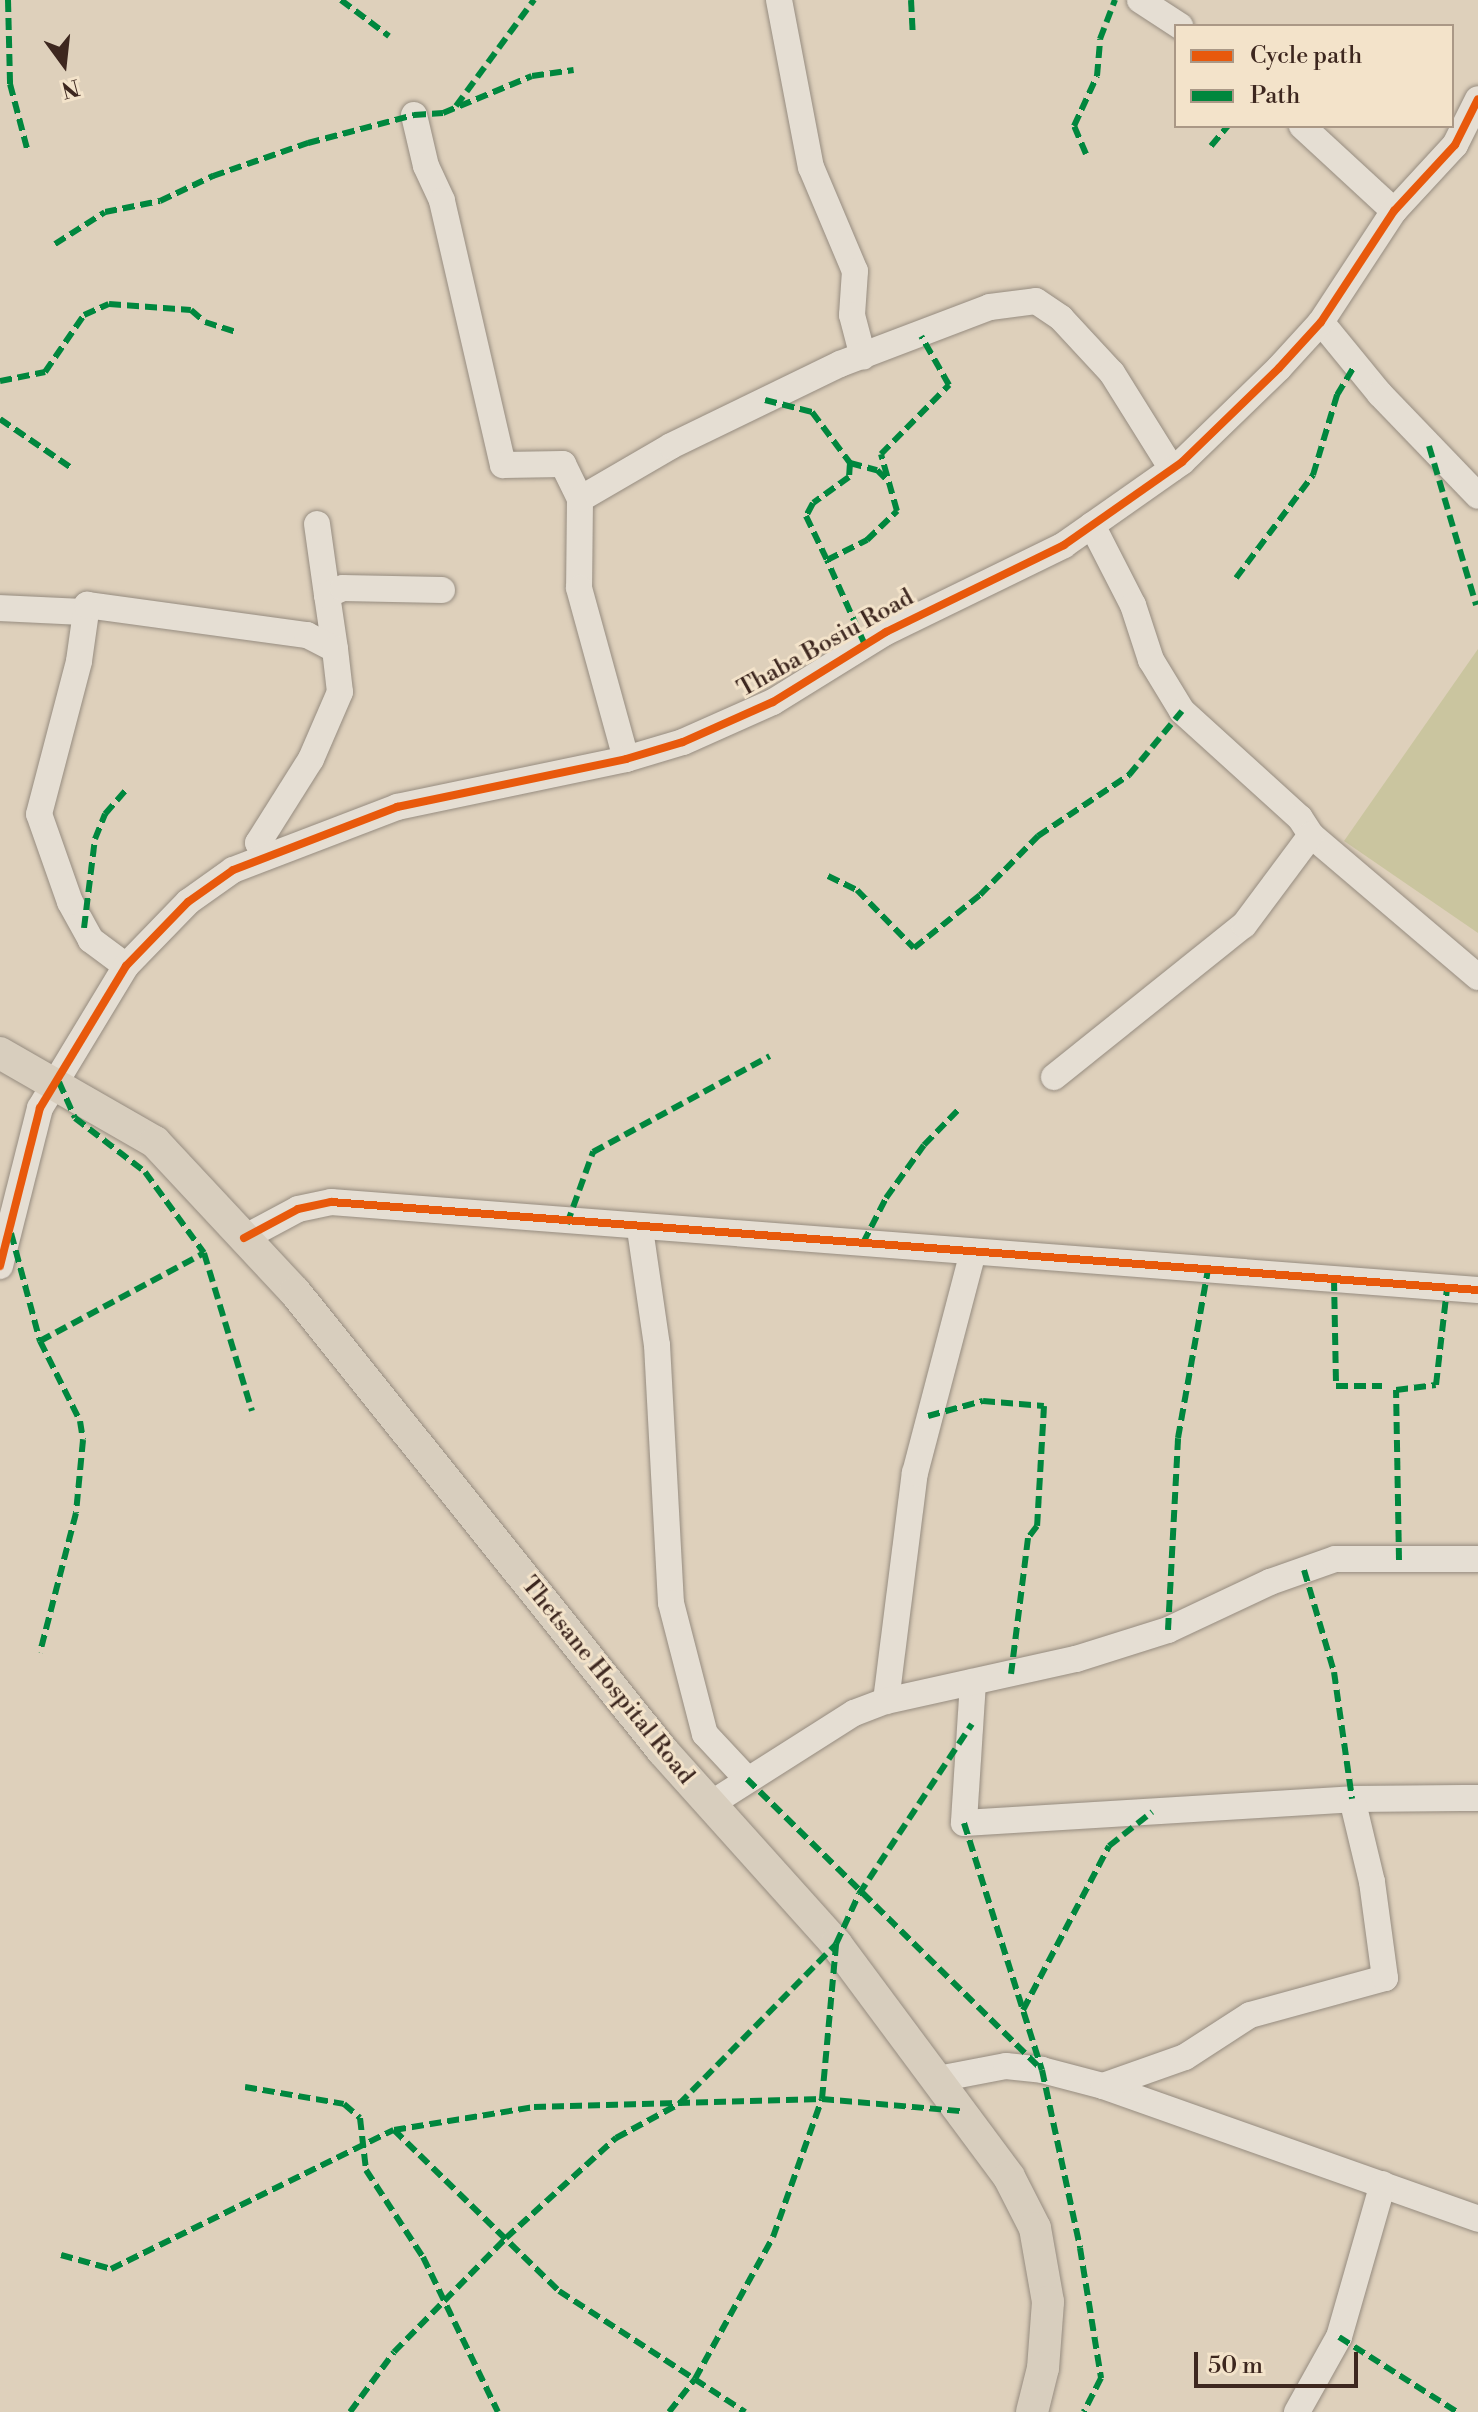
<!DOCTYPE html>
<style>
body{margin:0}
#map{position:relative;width:1478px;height:2412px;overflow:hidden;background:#ded0bb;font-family:"Libre Bodoni",serif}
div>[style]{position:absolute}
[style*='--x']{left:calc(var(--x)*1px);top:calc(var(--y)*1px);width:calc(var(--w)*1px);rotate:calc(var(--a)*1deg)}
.green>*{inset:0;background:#cac59f}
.roads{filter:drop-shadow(0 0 2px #968c80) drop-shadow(0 0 2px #968c80)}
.minor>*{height:26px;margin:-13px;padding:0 13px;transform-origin:13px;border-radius:13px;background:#e5ded3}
.major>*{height:32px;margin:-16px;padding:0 16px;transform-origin:16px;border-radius:16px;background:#d8cebe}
.quiet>*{height:6px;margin-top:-3px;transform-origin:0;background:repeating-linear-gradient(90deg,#00873e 0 12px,transparent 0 18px)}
.cycleway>*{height:8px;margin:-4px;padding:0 4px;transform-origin:4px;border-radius:4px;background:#e8590c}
span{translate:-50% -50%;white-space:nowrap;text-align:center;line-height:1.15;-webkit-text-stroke:6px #f3e3ca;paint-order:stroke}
.street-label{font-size:24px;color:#3d271f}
.legend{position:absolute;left:1174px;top:24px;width:280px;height:104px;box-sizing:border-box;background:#f3e3ca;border:2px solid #aa9886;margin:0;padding:10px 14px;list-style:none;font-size:24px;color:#3d271f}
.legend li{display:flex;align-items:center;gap:16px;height:40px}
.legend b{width:40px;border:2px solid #aa9886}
.north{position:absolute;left:24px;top:24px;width:80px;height:80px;-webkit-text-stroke:6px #f3e3ca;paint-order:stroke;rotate:165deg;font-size:22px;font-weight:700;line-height:32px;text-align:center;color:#3d271f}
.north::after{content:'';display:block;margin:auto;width:28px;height:36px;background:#3d271f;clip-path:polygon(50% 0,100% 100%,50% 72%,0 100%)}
.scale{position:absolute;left:1194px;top:2352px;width:164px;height:36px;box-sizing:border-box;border:4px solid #3d271f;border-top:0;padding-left:10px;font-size:24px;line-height:28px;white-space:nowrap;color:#3d271f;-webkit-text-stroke:6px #f3e3ca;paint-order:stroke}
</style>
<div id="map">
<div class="green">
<div style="clip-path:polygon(1478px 649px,1478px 933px,1344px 841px)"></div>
</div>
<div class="roads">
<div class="minor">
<div style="--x:779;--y:0;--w:170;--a:79.2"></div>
<div style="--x:811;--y:167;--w:113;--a:67.1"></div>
<div style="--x:855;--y:271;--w:44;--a:93.9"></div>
<div style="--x:852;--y:315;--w:43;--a:75.3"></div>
<div style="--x:1140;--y:0;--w:48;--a:33"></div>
<div style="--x:414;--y:115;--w:52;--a:76.8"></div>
<div style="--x:426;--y:166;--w:38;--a:65"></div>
<div style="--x:442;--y:201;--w:271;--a:77"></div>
<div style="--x:503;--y:465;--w:60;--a:-1"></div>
<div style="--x:563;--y:464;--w:39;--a:64"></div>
<div style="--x:580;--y:499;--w:89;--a:90.6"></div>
<div style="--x:579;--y:588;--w:177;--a:74.6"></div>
<div style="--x:1302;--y:126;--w:125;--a:42.7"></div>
<div style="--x:1321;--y:322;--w:93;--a:50.7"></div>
<div style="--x:1380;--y:394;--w:141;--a:46.1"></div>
<div style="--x:580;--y:499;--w:105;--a:-30.2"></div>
<div style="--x:671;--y:446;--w:188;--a:-25.9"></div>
<div style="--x:840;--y:364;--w:160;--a:-20.8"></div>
<div style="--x:990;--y:307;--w:46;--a:-7.4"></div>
<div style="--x:1036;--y:301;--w:30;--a:34"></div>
<div style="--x:1061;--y:318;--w:75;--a:47.2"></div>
<div style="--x:1112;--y:373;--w:113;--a:58"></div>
<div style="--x:317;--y:524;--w:72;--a:82"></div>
<div style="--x:1092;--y:525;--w:90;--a:62.9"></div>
<div style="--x:1133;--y:605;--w:58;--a:71.9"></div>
<div style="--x:1151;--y:660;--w:60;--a:58.7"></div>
<div style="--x:1182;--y:711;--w:159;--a:42.2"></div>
<div style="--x:1300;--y:818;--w:20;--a:57"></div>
<div style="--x:1311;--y:835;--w:219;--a:40.4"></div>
<div style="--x:0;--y:608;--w:86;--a:2.7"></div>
<div style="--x:335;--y:649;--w:55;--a:-98.4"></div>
<div style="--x:327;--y:595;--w:17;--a:-24"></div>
<div style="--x:343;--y:588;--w:99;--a:1.2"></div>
<div style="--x:126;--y:966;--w:44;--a:-143.4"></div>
<div style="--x:91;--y:940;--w:43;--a:-118.9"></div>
<div style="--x:70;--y:902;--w:93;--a:-109.4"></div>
<div style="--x:39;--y:814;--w:158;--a:-75.3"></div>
<div style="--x:79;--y:661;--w:57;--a:-81.9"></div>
<div style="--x:87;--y:605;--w:222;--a:7.8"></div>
<div style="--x:307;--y:635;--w:31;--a:27"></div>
<div style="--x:335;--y:649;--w:43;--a:83.4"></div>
<div style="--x:340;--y:692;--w:73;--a:113.4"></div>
<div style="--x:311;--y:759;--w:99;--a:122.2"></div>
<div style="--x:258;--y:843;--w:15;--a:58"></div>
<div style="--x:1054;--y:1077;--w:243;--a:-38.7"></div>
<div style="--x:1244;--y:925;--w:112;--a:-53.3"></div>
<div style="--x:640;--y:1229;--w:117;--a:81.7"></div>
<div style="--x:657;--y:1345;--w:258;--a:86.9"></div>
<div style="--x:671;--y:1603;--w:135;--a:75.5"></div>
<div style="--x:705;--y:1734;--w:62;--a:47"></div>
<div style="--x:244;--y:1238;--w:61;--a:-28.2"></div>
<div style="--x:298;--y:1209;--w:34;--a:-12"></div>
<div style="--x:331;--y:1202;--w:1150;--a:4.39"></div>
<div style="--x:0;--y:1266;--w:163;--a:-75.8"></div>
<div style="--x:40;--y:1108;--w:166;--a:-58.8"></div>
<div style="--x:126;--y:966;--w:89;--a:-45.9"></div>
<div style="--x:188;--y:902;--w:55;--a:-35.4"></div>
<div style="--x:233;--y:870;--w:176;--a:-21"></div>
<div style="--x:397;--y:807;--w:234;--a:-11.8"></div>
<div style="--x:626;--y:759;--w:59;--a:-16.6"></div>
<div style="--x:683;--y:742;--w:98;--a:-24"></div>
<div style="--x:773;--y:702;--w:133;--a:-31.8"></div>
<div style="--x:886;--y:632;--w:198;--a:-26"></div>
<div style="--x:1064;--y:545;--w:144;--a:-35.1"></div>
<div style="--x:1182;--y:462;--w:135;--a:-44.1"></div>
<div style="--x:1279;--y:368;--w:62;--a:-47.6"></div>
<div style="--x:1321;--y:322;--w:133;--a:-56.7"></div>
<div style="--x:1394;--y:211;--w:90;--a:-47.3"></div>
<div style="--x:1455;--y:145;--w:51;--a:-63.4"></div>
<div style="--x:973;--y:1682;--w:141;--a:93.7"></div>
<div style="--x:964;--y:1823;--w:389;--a:-3.5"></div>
<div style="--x:1352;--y:1799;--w:126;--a:-0.5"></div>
<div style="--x:886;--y:1701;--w:230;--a:-82.8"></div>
<div style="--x:915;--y:1473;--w:228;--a:-75.3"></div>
<div style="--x:709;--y:1805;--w:172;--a:-32.4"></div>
<div style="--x:854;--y:1713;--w:34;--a:-21"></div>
<div style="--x:886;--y:1701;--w:195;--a:-12.5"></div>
<div style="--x:1076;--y:1659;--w:96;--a:-17.5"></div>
<div style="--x:1168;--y:1630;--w:113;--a:-25.2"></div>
<div style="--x:1270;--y:1582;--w:69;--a:-19.5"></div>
<div style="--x:1335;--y:1559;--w:143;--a:0"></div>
<div style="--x:938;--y:2079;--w:69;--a:-10.8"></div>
<div style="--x:1006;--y:2066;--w:36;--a:6"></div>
<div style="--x:1042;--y:2070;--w:63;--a:14.7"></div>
<div style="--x:1103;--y:2086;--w:398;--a:19.5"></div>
<div style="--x:1103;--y:2086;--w:87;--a:-19.5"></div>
<div style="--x:1185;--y:2057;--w:77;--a:-32.9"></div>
<div style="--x:1250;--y:2015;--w:140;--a:-15.3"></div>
<div style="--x:1385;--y:1978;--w:97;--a:-97.7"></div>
<div style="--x:1372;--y:1882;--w:85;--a:-103.5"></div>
<div style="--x:1297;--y:2412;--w:86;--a:-60.8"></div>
<div style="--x:1339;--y:2337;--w:159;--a:-74"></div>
</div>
<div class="major">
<div style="--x:0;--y:1053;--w:179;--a:29.9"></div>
<div style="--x:155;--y:1142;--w:205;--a:47"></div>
<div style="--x:295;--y:1292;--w:587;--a:51.29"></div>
<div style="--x:662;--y:1750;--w:261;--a:48.1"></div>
<div style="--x:836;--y:1944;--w:290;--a:53.4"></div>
<div style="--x:1009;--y:2177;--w:57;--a:63"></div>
<div style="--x:1035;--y:2228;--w:75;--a:80"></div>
<div style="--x:1048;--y:2302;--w:66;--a:94.3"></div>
<div style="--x:1043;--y:2368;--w:45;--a:104"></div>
</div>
</div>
<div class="quiet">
<div style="--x:8;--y:0;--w:84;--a:88.6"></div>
<div style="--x:10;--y:84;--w:70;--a:75.2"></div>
<div style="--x:341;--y:0;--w:60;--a:36.9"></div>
<div style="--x:911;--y:0;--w:35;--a:87"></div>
<div style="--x:456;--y:106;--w:132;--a:-53.7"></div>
<div style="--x:1211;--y:146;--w:26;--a:-50"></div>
<div style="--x:1086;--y:154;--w:30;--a:-113"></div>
<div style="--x:1074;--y:126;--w:55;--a:-65.3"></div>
<div style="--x:1097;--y:76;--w:37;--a:-85"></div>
<div style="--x:1100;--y:39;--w:42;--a:-69"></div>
<div style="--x:55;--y:244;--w:59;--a:-32.6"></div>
<div style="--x:105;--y:212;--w:56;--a:-11.3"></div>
<div style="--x:160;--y:201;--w:59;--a:-25.3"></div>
<div style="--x:213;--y:176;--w:101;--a:-19.2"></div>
<div style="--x:308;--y:143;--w:110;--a:-14.8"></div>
<div style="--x:414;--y:115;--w:29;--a:-4"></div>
<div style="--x:443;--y:113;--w:96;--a:-22.6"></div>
<div style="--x:532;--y:76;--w:42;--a:-8.1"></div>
<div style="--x:0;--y:381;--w:46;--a:-11.3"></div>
<div style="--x:45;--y:372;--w:69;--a:-55.6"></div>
<div style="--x:84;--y:315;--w:27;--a:-24"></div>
<div style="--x:109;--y:304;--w:82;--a:4.2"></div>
<div style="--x:191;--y:310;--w:18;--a:41"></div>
<div style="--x:205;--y:322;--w:33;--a:18"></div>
<div style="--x:765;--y:400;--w:49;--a:14.3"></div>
<div style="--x:812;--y:412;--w:64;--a:53.3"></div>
<div style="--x:850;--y:463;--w:14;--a:94"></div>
<div style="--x:849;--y:477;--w:44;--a:144.2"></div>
<div style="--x:813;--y:503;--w:15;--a:118"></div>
<div style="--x:806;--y:516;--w:49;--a:64.5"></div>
<div style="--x:0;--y:419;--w:88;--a:34.4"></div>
<div style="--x:1429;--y:446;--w:166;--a:73.5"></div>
<div style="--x:850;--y:463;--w:28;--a:15"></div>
<div style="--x:877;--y:470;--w:14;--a:45"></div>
<div style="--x:1236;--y:578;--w:129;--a:-53.2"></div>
<div style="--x:1313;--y:475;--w:84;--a:-73.3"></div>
<div style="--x:1337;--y:395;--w:35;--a:-59"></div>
<div style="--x:865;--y:645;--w:93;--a:-114.1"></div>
<div style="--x:827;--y:560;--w:45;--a:-26.6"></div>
<div style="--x:867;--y:540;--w:42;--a:-44"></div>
<div style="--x:897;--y:511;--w:59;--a:-105.7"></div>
<div style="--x:881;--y:454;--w:97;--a:-45.4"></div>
<div style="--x:949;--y:385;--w:56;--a:-119.7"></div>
<div style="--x:828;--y:876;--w:32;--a:26"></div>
<div style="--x:857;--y:890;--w:81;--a:45.5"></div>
<div style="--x:914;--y:948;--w:85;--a:-38.8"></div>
<div style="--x:980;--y:895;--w:83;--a:-45.5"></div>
<div style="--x:1038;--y:836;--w:110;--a:-33.8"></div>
<div style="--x:1129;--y:775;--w:83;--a:-50.4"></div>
<div style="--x:84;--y:928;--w:90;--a:-83"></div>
<div style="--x:95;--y:839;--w:27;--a:-68"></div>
<div style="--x:105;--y:814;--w:32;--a:-49"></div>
<div style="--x:59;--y:1082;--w:39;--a:66"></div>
<div style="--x:75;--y:1118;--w:88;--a:37.6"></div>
<div style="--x:145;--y:1172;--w:100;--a:53.9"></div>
<div style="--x:204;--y:1253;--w:165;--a:73.1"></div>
<div style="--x:567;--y:1224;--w:77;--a:-70.1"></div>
<div style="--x:593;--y:1152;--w:201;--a:-28.5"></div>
<div style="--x:11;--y:1233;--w:112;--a:75"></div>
<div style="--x:40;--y:1341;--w:89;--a:63.4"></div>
<div style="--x:80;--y:1421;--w:19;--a:81"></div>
<div style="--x:83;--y:1440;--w:73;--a:95.5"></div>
<div style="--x:76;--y:1513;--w:144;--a:104.5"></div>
<div style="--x:863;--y:1243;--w:51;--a:-62.9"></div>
<div style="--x:886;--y:1198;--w:65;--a:-54.4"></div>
<div style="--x:924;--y:1145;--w:53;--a:-45.8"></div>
<div style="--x:1334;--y:1279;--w:107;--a:88.9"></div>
<div style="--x:1336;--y:1386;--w:46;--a:0"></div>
<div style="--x:40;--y:1341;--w:186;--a:-28.2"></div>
<div style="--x:928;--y:1416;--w:57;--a:-15.3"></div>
<div style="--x:983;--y:1401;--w:61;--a:4.7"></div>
<div style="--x:1044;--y:1406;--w:120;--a:93.3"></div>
<div style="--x:1037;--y:1526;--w:15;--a:127"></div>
<div style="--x:1028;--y:1538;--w:137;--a:97.1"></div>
<div style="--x:1399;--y:1560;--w:170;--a:-91"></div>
<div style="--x:1396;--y:1390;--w:40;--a:-7.1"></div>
<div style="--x:1436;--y:1385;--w:98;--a:-83.5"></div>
<div style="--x:1304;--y:1570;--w:106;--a:73.6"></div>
<div style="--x:1334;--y:1672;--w:128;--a:81.9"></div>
<div style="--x:1168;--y:1630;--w:192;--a:-87"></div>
<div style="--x:1178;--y:1438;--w:171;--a:-79.9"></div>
<div style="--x:747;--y:1779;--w:410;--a:44.6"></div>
<div style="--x:964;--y:1823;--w:259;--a:72.5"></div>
<div style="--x:1042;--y:2070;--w:182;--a:77.9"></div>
<div style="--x:1080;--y:2248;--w:132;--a:80.8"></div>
<div style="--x:1101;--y:2378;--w:38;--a:117"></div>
<div style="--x:1023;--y:2010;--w:185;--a:-62.3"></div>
<div style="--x:1109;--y:1846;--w:55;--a:-38.3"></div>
<div style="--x:245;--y:2087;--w:100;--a:9.7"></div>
<div style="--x:344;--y:2104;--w:21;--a:41"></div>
<div style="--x:360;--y:2118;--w:52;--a:83.4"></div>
<div style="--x:366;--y:2170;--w:104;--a:56.8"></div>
<div style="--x:423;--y:2257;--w:172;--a:64.2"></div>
<div style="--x:394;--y:2130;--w:231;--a:44.3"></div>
<div style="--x:559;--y:2291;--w:222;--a:33"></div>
<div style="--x:61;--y:2255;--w:52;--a:15.6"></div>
<div style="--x:111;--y:2269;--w:315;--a:-26.2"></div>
<div style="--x:394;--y:2130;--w:142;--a:-9.3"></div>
<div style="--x:534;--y:2107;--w:288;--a:-1.6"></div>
<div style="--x:822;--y:2099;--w:139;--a:5"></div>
<div style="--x:1339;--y:2337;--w:140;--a:32.4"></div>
<div style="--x:350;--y:2412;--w:74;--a:-53.7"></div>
<div style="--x:394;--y:2352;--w:160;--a:-45.5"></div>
<div style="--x:506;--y:2238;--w:149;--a:-42.3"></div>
<div style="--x:616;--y:2138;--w:72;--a:-28.4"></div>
<div style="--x:679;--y:2104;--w:224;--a:-45.5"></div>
<div style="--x:669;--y:2412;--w:42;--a:-51.8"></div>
<div style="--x:695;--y:2379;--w:162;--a:-61.2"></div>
<div style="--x:773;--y:2237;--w:146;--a:-70.5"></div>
<div style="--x:822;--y:2099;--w:156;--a:-84.8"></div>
<div style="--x:836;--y:1944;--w:55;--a:-65.3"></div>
<div style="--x:859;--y:1894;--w:204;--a:-56.4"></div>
</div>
<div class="cycleway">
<div style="--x:244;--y:1238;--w:61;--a:-28.2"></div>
<div style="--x:298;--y:1209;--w:34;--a:-12"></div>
<div style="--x:331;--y:1202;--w:1150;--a:4.39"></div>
<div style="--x:0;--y:1266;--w:163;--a:-75.8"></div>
<div style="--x:40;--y:1108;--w:166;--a:-58.8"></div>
<div style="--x:126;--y:966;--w:89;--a:-45.9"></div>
<div style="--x:188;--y:902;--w:55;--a:-35.4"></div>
<div style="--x:233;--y:870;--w:176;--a:-21"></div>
<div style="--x:397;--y:807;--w:234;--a:-11.8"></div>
<div style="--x:626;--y:759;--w:59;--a:-16.6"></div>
<div style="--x:683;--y:742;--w:98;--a:-24"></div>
<div style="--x:773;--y:702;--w:133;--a:-31.8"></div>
<div style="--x:886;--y:632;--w:198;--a:-26"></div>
<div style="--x:1064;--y:545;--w:144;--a:-35.1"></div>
<div style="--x:1182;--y:462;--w:135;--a:-44.1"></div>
<div style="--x:1279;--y:368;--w:62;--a:-47.6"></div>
<div style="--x:1321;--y:322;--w:133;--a:-56.7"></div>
<div style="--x:1394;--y:211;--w:90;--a:-47.3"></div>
<div style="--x:1455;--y:145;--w:51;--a:-63.4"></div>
</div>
<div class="street-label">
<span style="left:826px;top:644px;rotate:-29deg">Thaba Bosiu Road</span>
<span style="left:607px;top:1681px;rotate:51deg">Thetsane Hospital Road</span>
</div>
<ul class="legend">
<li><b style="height:10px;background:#e8590c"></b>Cycle path</li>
<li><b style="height:10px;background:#00873e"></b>Path</li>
</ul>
<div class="north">N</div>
<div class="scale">50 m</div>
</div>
